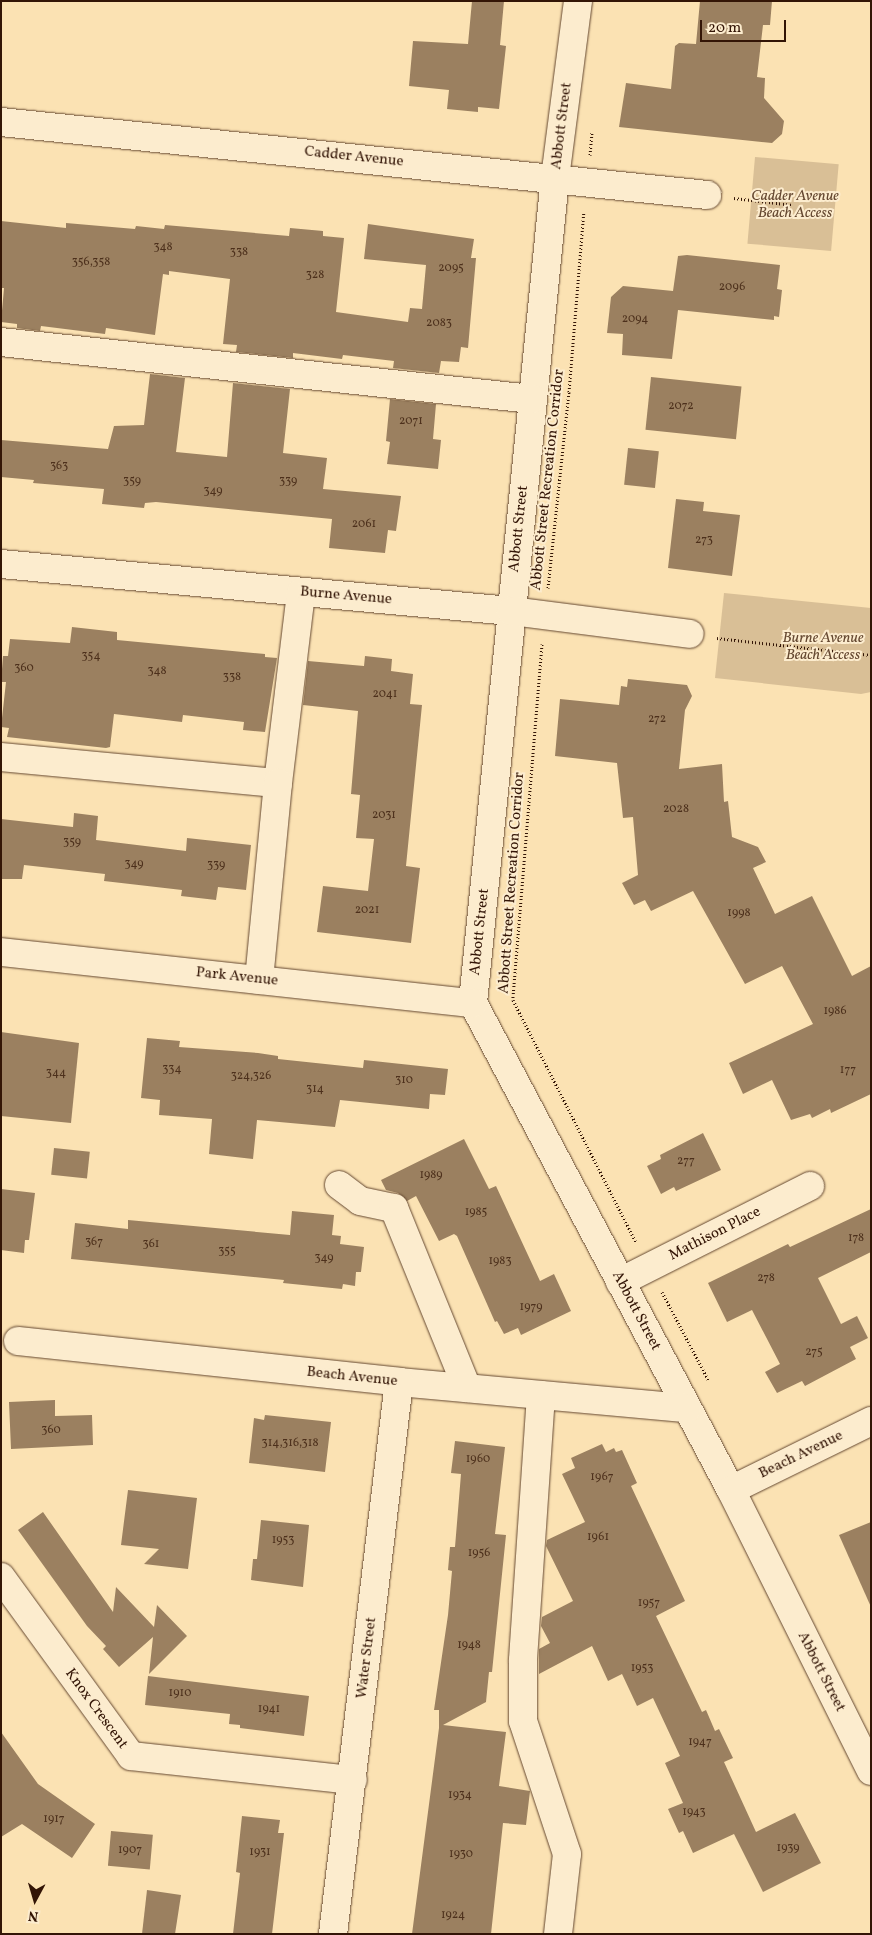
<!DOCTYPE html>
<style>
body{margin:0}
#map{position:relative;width:872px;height:1935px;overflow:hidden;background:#fbe2b3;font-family:Vollkorn,serif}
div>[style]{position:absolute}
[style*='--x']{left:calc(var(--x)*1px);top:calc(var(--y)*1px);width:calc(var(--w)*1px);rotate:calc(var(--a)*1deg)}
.green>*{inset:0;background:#d9bf96;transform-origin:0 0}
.building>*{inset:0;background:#9b8060;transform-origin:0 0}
.path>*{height:3px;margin-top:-1.5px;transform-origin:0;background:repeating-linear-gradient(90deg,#331506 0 1px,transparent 0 3.5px)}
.roads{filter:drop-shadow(0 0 1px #654831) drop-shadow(0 0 1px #654831)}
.minor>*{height:28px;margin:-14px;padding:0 14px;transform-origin:14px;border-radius:14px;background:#fcecce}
span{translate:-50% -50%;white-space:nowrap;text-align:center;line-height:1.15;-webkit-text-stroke:4px #fcecce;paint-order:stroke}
.number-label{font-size:12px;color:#4d301c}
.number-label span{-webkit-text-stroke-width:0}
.street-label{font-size:15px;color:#331506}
.park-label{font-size:15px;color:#654831;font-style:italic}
.frame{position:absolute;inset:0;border:2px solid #331506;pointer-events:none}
.north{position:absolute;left:10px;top:1875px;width:50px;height:50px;-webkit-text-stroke:4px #fcecce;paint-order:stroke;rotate:186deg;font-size:14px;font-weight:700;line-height:20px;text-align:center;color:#331506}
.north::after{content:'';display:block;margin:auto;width:18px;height:22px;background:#331506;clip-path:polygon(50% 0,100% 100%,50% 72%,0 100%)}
.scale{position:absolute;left:700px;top:20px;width:86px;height:22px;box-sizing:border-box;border:2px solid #331506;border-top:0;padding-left:6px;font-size:15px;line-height:18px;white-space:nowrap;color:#331506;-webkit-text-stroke:4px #fcecce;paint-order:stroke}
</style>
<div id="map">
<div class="green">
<div style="left:755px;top:157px;width:84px;height:87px;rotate:5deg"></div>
<div style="clip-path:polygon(724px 593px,871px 608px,871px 692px,861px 694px,715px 678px)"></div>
</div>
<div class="building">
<div style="clip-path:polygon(472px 1px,504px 1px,500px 45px,506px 46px,499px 109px,478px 107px,478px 112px,447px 109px,449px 90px,409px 86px,413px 41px,468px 44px)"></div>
<div style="clip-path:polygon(700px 1px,772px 1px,770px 25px,763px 25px,757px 77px,765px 78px,764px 98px,784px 121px,782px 134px,772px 143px,619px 127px,626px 83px,671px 89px,675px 46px,679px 43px,696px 44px)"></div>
<div style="clip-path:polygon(1px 221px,66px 228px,66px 223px,135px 229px,136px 226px,164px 229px,165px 225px,289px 236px,290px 228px,323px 231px,323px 236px,344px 238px,336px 312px,408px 322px,410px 308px,422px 309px,426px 265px,364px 259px,368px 224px,474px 239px,471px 258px,476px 258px,468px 348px,461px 347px,459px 362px,441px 361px,439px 373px,393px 368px,394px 361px,343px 355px,342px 359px,293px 353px,293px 358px,236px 352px,237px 345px,223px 344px,230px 279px,169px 271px,169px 275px,163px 274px,155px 335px,106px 328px,105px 334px,41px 326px,40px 331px,17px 328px,17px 324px,1px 322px,4px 288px,1px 288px)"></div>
<div style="clip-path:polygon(687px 255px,780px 265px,777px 289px,782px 290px,779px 317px,774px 316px,774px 320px,678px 310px,672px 359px,622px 355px,623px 334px,607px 333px,611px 297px,623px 286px,673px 291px,678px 256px)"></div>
<div style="clip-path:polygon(150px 374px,185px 378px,176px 452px,227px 457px,233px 383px,290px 389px,283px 453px,327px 458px,323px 489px,401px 496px,396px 531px,388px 530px,385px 553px,329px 548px,332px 519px,156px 502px,145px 503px,144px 508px,102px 504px,104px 489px,33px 483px,34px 480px,1px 477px,1px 440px,108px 449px,114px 426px,144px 425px)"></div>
<div style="left:651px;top:377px;width:91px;height:53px;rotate:6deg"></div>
<div style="clip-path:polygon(390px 399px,436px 404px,433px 439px,441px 440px,438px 469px,387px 464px,390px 442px,386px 441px)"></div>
<div style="left:628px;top:448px;width:31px;height:37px;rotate:6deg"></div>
<div style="clip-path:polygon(676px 499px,704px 502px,703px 511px,740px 515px,732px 576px,668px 568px)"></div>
<div style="clip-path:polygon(72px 627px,117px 632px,117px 640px,265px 654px,265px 657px,277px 658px,265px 732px,243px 730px,244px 722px,183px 715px,182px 722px,114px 714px,110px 747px,106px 748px,7px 737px,9px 728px,1px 727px,6px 682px,1px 682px,3px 656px,8px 656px,10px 639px,70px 643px)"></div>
<div style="clip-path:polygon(365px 656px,392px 659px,391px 671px,413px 674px,410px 704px,422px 705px,406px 866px,420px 868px,411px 943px,317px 932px,323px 886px,368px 891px,374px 839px,356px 838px,360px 795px,351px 794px,358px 711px,303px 705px,308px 661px,364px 666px)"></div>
<div style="clip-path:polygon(628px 679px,687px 685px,692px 696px,685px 710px,679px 769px,722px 764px,724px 802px,728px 801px,732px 837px,758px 847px,766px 862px,753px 868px,775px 914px,812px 896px,852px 976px,871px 966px,871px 1094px,831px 1113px,830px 1109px,812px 1118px,810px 1114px,791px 1120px,772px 1080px,743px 1094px,729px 1063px,813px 1024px,782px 966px,745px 984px,693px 891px,651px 911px,645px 900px,634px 905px,622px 883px,638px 875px,633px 817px,623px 818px,617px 763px,555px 756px,560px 699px,619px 705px,621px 686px,627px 687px)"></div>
<div style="clip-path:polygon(74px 813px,98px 816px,96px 840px,186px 851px,187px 838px,251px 845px,246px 890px,218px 887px,216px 900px,181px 896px,182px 890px,104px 881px,105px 874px,24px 865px,22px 879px,1px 879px,1px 819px,73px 827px)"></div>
<div style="clip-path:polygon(1px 1032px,79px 1043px,71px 1123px,1px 1116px)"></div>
<div style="clip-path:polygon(147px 1038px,180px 1041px,179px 1047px,258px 1053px,278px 1056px,278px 1059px,363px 1068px,364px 1060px,448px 1069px,445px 1095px,430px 1094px,429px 1109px,340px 1100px,335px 1127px,257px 1120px,253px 1159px,209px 1154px,212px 1119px,159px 1115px,160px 1100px,141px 1098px)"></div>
<div style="clip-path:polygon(703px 1133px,721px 1170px,676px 1191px,674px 1187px,661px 1194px,647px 1166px,661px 1159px,660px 1155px)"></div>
<div style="clip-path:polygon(464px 1139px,489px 1189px,496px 1186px,540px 1281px,554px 1274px,571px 1311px,521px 1335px,518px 1328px,504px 1334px,497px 1321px,495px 1322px,457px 1236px,454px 1234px,439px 1241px,416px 1196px,407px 1201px,398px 1193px,386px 1190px,381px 1180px)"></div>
<div style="left:54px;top:1148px;width:36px;height:27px;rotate:6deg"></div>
<div style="clip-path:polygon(1px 1189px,35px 1193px,29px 1240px,25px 1240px,24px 1253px,1px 1250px)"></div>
<div style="clip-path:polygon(871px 1209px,871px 1252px,818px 1278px,841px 1324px,857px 1316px,868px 1338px,850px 1347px,856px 1359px,805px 1386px,802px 1381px,777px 1393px,765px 1372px,780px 1364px,752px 1310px,727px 1322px,708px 1283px,788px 1244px,790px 1247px)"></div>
<div style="clip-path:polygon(292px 1211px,334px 1215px,332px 1235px,341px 1236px,340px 1244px,364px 1247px,361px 1272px,356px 1272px,355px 1286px,343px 1284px,342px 1289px,283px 1283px,284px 1280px,71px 1259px,75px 1223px,128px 1229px,128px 1220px,290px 1235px)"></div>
<div style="clip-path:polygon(55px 1400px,55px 1416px,92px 1415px,93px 1445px,11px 1449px,9px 1402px)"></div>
<div style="clip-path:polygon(265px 1415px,331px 1422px,325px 1472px,249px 1463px,254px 1418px,264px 1420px)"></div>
<div style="clip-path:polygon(455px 1441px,505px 1447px,495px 1534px,506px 1535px,492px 1672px,489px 1672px,486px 1702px,443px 1725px,506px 1732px,499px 1786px,530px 1791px,526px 1825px,503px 1823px,491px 1934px,412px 1934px,439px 1728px,439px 1710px,434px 1710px,448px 1615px,452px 1571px,448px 1570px,450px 1547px,455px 1547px,461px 1474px,451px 1473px)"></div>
<div style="clip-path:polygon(602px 1444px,606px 1452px,614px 1448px,616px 1452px,622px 1450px,637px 1483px,631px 1486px,685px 1601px,656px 1616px,702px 1712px,706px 1710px,715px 1731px,719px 1729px,733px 1758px,724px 1762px,756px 1832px,795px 1813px,821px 1863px,763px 1892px,734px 1834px,693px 1853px,683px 1831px,679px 1833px,668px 1809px,683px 1803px,665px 1763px,680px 1756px,653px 1698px,637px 1706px,622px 1674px,608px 1681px,592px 1646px,539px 1674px,539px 1649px,550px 1643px,541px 1626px,542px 1617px,573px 1601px,546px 1546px,547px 1540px,585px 1522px,562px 1474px,575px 1468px,571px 1458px)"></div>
<div style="clip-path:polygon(128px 1490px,197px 1498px,188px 1569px,144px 1564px,159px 1549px,121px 1545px)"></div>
<div style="clip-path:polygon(43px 1512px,113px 1612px,116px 1587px,154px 1627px,157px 1605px,187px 1636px,149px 1674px,153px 1637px,119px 1667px,103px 1649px,106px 1646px,87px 1626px,18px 1530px)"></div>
<div style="clip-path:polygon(261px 1520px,309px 1525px,303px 1587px,251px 1580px,253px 1559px,257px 1559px)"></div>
<div style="clip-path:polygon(871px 1522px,871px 1607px,839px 1535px)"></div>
<div style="clip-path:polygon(148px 1676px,309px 1696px,304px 1736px,240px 1728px,240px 1725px,229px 1724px,230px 1714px,145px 1705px)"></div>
<div style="clip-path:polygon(1px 1732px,38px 1784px,95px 1824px,72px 1858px,22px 1824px,1px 1837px)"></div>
<div style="clip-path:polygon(242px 1816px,280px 1820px,278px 1833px,284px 1833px,272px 1934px,233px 1934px,240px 1873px,236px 1872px)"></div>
<div style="left:111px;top:1831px;width:42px;height:35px;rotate:5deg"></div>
<div style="clip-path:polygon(147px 1890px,181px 1895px,175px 1934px,142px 1934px)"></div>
</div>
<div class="path">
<div style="--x:590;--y:155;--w:24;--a:-85"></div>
<div style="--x:734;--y:198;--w:59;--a:6.8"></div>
<div style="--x:548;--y:588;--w:197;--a:-83.9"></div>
<div style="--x:569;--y:392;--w:182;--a:-85.3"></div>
<div style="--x:717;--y:638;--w:155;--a:6.3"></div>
<div style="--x:542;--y:644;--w:357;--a:94.7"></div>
<div style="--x:513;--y:1000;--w:271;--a:63.1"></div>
<div style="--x:662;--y:1292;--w:101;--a:62.2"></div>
</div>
<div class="roads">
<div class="minor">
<div style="--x:578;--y:1;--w:178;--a:97.4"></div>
<div style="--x:555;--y:178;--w:829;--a:95.68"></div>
<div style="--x:473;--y:1003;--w:551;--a:62.09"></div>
<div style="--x:731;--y:1490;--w:314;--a:63.5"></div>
<div style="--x:1;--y:122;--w:710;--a:5.9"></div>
<div style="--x:1;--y:342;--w:534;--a:6.13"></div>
<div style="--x:1;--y:564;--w:512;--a:5.27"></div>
<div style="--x:511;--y:611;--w:180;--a:7.3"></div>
<div style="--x:1;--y:757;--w:278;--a:5.4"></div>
<div style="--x:278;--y:783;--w:192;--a:-83.1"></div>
<div style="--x:1;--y:952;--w:475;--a:6.2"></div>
<div style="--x:259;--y:980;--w:198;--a:-84.5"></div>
<div style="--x:339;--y:1185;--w:26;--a:37"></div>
<div style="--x:360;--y:1201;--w:35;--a:12"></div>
<div style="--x:394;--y:1208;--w:194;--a:67.9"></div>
<div style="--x:620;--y:1282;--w:213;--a:-26.8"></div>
<div style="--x:18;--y:1341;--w:383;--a:6.1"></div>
<div style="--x:399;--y:1382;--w:289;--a:5.2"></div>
<div style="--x:541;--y:1395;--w:267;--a:93.9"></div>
<div style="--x:523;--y:1661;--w:60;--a:90"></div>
<div style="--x:523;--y:1721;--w:140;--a:71.7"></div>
<div style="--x:567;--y:1854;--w:81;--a:96.4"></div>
<div style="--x:731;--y:1490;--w:156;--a:-26.2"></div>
<div style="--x:1;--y:1577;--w:221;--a:54"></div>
<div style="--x:131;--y:1756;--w:223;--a:6.2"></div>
<div style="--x:333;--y:1934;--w:556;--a:-83.18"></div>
</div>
</div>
<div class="number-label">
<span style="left:163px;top:248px">348</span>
<span style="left:239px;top:253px">338</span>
<span style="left:91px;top:263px">356,358</span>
<span style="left:451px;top:269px">2095</span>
<span style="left:315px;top:276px">328</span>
<span style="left:732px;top:288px">2096</span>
<span style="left:635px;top:320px">2094</span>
<span style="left:439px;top:324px">2083</span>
<span style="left:681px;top:407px">2072</span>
<span style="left:411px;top:422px">2071</span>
<span style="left:59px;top:467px">363</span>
<span style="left:132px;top:482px">359</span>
<span style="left:288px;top:482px">339</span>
<span style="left:213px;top:492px">349</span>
<span style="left:364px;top:525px">2061</span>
<span style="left:704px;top:541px">273</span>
<span style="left:91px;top:657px">354</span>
<span style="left:24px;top:669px">360</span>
<span style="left:157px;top:672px">348</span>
<span style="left:232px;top:678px">338</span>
<span style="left:385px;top:695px">2041</span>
<span style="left:657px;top:720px">272</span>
<span style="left:676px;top:810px">2028</span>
<span style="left:384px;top:816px">2031</span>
<span style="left:72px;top:843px">359</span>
<span style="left:134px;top:865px">349</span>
<span style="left:216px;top:866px">339</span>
<span style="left:367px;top:911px">2021</span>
<span style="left:739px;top:914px">1998</span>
<span style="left:835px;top:1012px">1986</span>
<span style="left:172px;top:1070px">334</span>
<span style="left:848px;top:1071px">177</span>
<span style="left:56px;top:1074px">344</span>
<span style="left:251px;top:1077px">324,326</span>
<span style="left:404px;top:1081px">310</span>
<span style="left:315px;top:1090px">314</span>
<span style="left:686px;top:1162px">277</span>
<span style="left:431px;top:1176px">1989</span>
<span style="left:476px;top:1213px">1985</span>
<span style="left:856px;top:1239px">178</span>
<span style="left:94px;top:1243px">367</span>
<span style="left:151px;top:1245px">361</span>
<span style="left:227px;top:1252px">355</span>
<span style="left:324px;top:1259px">349</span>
<span style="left:500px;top:1262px">1983</span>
<span style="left:766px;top:1279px">278</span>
<span style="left:531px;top:1308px">1979</span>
<span style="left:814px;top:1353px">275</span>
<span style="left:51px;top:1431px">360</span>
<span style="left:290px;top:1444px">314,316,318</span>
<span style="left:478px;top:1460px">1960</span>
<span style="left:602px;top:1478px">1967</span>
<span style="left:598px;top:1538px">1961</span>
<span style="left:283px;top:1541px">1953</span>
<span style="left:479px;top:1554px">1956</span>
<span style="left:649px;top:1604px">1957</span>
<span style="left:469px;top:1646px">1948</span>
<span style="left:642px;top:1669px">1953</span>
<span style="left:180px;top:1694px">1910</span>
<span style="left:269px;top:1710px">1941</span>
<span style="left:700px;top:1743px">1947</span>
<span style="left:460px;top:1796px">1934</span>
<span style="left:694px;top:1813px">1943</span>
<span style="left:54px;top:1820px">1917</span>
<span style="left:788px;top:1849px">1939</span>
<span style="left:130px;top:1851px">1907</span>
<span style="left:260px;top:1853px">1931</span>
<span style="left:461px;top:1855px">1930</span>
<span style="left:453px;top:1916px">1924</span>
</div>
<div class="street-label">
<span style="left:562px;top:126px;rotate:-83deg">Abbott Street</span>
<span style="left:354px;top:157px;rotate:6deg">Cadder Avenue</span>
<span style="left:548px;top:480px;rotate:-84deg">Abbott Street Recreation Corridor</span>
<span style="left:519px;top:529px;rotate:-84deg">Abbott Street</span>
<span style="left:346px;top:596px;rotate:5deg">Burne Avenue</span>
<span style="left:512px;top:883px;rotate:-86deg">Abbott Street Recreation Corridor</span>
<span style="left:480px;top:932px;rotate:-84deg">Abbott Street</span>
<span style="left:237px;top:977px;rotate:6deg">Park Avenue</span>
<span style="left:715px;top:1234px;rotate:-27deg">Mathison Place</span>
<span style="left:636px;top:1311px;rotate:62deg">Abbott Street</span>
<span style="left:352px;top:1377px;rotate:6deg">Beach Avenue</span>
<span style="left:801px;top:1455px;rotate:-26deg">Beach Avenue</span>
<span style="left:367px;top:1658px;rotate:-83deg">Water Street</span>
<span style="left:821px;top:1672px;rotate:63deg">Abbott Street</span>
<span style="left:96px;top:1709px;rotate:54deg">Knox Crescent</span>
</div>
<div class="park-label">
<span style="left:795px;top:205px">Cadder Avenue<br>Beach Access</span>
<span style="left:823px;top:647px">Burne Avenue<br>Beach Access</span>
</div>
<div class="frame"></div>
<div class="north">N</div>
<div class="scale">20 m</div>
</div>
